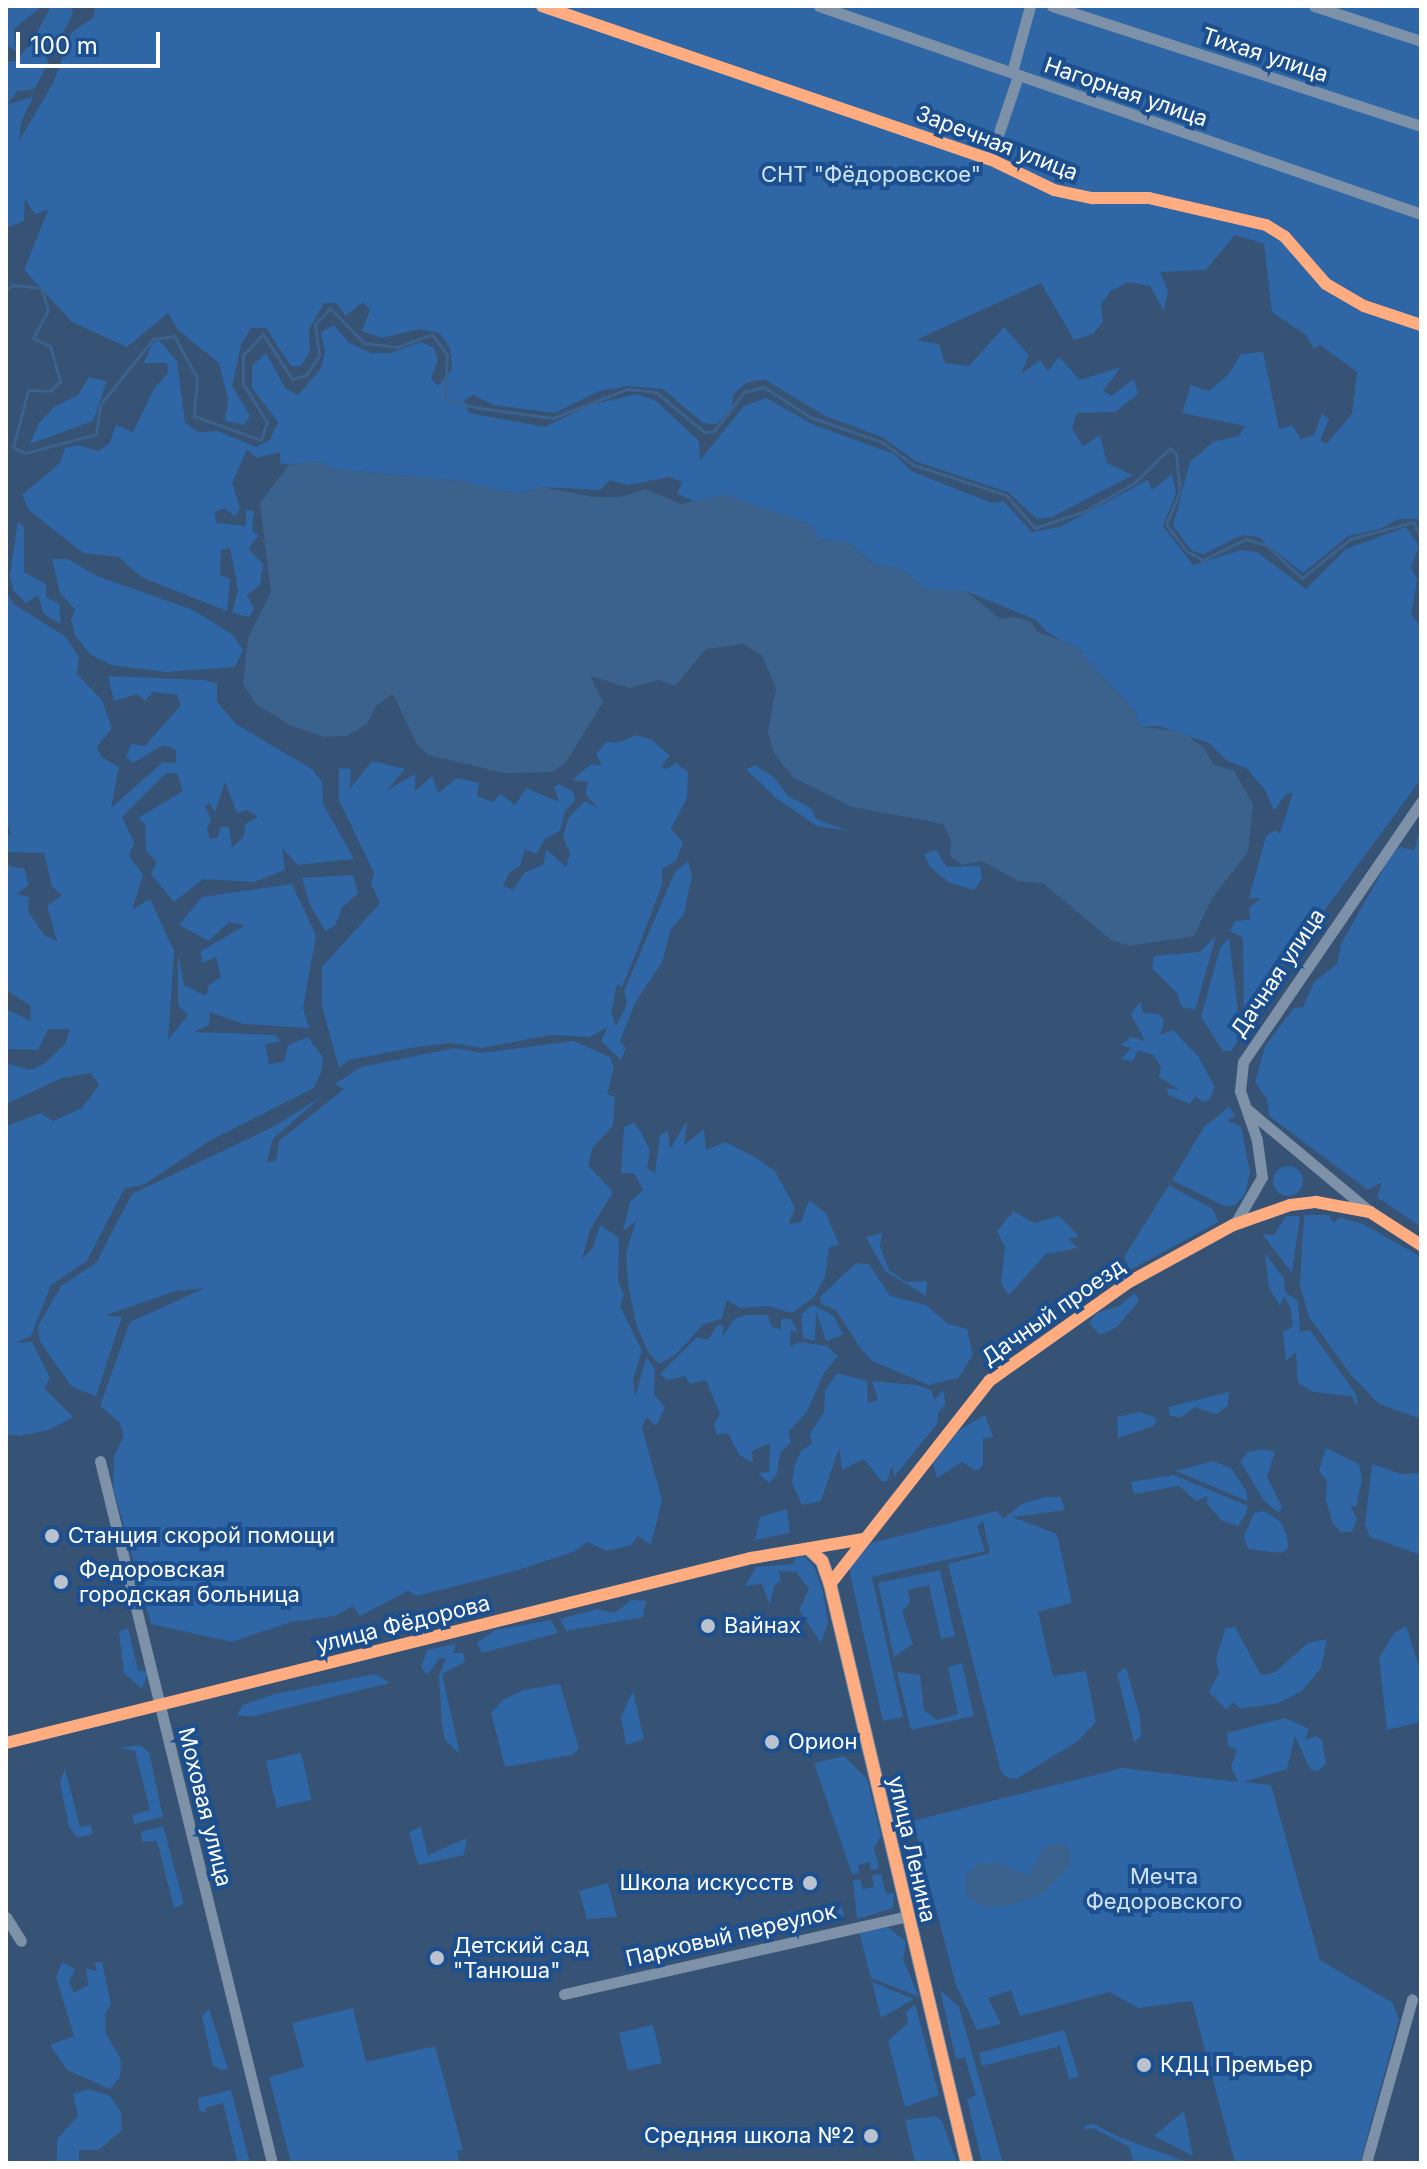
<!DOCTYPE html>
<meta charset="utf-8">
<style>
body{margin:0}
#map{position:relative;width:1427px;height:2169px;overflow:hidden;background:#365274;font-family:Inter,sans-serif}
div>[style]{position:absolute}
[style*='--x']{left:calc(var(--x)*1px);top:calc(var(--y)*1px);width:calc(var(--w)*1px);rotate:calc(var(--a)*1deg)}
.green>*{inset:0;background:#2f66a5;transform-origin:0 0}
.round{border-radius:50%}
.water>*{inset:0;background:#3b618d}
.stream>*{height:3px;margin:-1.5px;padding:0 1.5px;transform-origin:1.5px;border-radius:1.5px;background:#3b618d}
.minor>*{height:11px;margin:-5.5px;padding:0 5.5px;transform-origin:5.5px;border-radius:5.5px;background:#7d92a8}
.tertiary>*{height:14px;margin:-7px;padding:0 7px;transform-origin:7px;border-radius:7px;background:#7d92a8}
.cycleway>*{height:12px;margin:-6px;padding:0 6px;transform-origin:6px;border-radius:6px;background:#ffac80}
.dots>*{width:22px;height:22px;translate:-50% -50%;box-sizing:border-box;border:4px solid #1b4f8f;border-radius:50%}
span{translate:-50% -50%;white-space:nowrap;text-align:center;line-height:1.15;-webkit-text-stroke:8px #1b4f8f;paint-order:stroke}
.street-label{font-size:22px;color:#fff}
.park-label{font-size:22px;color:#cfe3fa}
.poi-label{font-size:22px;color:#fff}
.left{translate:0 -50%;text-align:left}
.right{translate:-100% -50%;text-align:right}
.frame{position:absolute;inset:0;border:8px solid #fff;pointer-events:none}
.scale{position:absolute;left:16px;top:32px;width:144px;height:36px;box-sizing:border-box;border:4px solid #fff;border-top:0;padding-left:10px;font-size:24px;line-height:28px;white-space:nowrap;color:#fff;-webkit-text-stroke:6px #1b4f8f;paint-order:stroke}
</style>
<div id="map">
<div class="green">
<div style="clip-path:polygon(6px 6px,42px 6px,14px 29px,16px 51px,6px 45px)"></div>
<div style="clip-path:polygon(51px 6px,71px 6px,73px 13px,61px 37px,44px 46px,48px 62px,35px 89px,17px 91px,8px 104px,33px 97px,21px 122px,19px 141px,53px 83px,72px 32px,94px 17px,95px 6px,1421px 6px,1421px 519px,1398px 519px,1380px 529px,1348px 536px,1303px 573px,1258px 537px,1242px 535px,1204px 554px,1192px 551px,1173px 526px,1190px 462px,1213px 442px,1239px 436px,1245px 426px,1182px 413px,1191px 385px,1209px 391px,1229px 374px,1241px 354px,1263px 352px,1279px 429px,1292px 425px,1301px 439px,1314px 435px,1322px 413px,1329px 419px,1320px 440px,1326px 444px,1352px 414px,1357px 372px,1320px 345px,1314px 349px,1306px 335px,1272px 312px,1264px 244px,1235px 235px,1206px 270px,1160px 272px,1168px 291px,1164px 311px,1150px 286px,1128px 282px,1111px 291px,1101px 304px,1103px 322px,1093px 334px,1074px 340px,1041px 283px,916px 340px,939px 344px,945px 363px,969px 366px,1004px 327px,1029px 355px,1021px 374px,1040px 360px,1048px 371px,1059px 357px,1080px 380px,1121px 367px,1103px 391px,1111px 396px,1134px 379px,1138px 394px,1115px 412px,1077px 413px,1072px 428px,1083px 446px,1100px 435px,1107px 463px,1133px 475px,1052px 517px,1037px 519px,1008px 492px,915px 461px,882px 437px,825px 416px,764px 379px,746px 383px,733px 395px,732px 410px,716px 424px,703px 423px,663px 389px,628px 386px,600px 391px,554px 413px,494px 405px,473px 395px,464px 400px,469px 413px,545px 427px,590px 405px,637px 394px,656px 401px,699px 441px,700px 460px,744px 406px,766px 398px,814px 425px,894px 454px,911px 471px,992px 503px,1003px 501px,1032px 532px,1060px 527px,1148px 480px,1152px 490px,1172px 474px,1176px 493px,1163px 526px,1193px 565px,1241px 550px,1257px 552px,1306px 589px,1346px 549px,1406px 527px,1419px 546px,1411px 567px,1417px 580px,1411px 614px,1421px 627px,1421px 779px,1244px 1020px,1243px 938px,1230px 931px,1235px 921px,1250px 920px,1249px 908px,1261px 898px,1249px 898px,1266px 836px,1275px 830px,1280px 833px,1293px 793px,1286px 794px,1274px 811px,1265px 790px,1246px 768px,1227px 761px,1209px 743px,1159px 726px,1140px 726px,1134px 710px,1086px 664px,1082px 652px,1047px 632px,1036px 620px,966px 591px,927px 590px,902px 569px,872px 563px,850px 543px,819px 539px,810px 524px,724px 495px,699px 503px,677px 494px,682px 482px,670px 477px,627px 485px,610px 480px,600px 490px,542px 487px,518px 494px,460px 481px,334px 469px,320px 461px,289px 465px,280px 463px,280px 452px,257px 458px,247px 450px,232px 483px,240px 508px,235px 517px,225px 508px,215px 512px,216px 523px,246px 526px,246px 510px,254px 511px,252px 531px,259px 535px,248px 549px,263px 564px,260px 585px,247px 595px,254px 608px,250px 617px,232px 613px,238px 590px,230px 548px,221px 550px,220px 575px,230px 579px,227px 611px,141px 577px,119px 557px,83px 553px,29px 510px,22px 495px,60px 463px,65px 448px,78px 445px,98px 451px,110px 443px,116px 425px,133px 432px,155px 387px,168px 373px,167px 363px,144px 363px,152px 344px,159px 340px,177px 361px,185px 423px,199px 432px,217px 431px,256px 447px,270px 440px,278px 422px,252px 388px,252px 366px,266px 353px,285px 388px,298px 395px,320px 370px,325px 353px,321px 332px,334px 325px,348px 342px,371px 353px,390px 353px,421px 342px,434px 348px,438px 360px,431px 378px,438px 386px,452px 369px,450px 348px,439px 333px,419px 329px,382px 338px,362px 331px,370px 310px,363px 302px,346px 316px,336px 303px,324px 303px,309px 329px,310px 351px,301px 366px,291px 366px,266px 328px,251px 328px,241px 345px,232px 386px,250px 416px,244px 425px,225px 421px,228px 399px,219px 363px,178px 330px,168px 313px,127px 347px,72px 322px,24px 270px,48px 210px,35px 214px,25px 199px,24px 221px,6px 228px,6px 61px,15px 62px,32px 42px)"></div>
<div style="clip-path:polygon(89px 377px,107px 381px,93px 421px,30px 444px,39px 423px,54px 407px,78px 395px)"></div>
<div style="clip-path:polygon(18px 522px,24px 527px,24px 572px,46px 584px,46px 597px,59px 604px,61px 624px,44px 614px,38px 595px,26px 603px,13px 590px,10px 575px)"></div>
<div style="clip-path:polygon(52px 559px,68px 559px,97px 576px,193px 610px,233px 635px,243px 650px,235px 667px,166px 672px,111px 665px,90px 654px,75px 636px,71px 619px,75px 609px,60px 593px)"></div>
<div style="clip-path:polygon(evenodd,6px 592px,15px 605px,66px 637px,79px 657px,77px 674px,102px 700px,112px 728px,97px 747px,101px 757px,119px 767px,111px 808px,163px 762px,176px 763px,176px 750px,163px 745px,133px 763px,126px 757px,131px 744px,145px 746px,181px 705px,177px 695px,153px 692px,145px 701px,137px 694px,114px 701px,108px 676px,204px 680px,217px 683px,217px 702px,236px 724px,312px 769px,322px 782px,323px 804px,354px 859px,298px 865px,282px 848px,285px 870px,254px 882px,203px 879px,174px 902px,151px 874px,157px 862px,146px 851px,145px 824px,138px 818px,183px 791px,177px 773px,166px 773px,122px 817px,134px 843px,129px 856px,143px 875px,132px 910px,150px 899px,174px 951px,168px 1040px,188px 1015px,178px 1005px,178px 954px,184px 985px,206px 996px,209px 985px,221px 977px,216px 957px,203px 963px,200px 952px,245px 925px,229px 922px,209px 941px,179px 925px,202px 897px,292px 884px,316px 936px,303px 1008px,309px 1028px,244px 1024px,210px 1012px,209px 1025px,194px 1032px,274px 1035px,281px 1041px,265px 1044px,269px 1064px,284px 1062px,288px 1045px,308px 1037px,323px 1058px,321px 1072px,314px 1088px,209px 1141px,145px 1184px,124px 1189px,87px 1261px,51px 1285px,31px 1336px,15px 1343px,32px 1342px,50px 1378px,44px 1388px,73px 1417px,49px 1430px,19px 1436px,6px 1434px,6px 1126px,41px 1113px,53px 1121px,82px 1108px,99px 1085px,91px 1073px,62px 1078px,6px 1104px,6px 1063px,30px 1070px,44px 1064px,65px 1044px,70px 1029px,48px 1029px,38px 1050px,6px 1049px,6px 1009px,31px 1021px,30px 1005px,6px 990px,6px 861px,11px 867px,24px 868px,29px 885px,16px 894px,29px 897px,28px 911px,44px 935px,57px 941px,47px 906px,62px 895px,52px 887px,44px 853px,6px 852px,6px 835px,11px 834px,6px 821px,6px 592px,225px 782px,237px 813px,247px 810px,258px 817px,245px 824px,244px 836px,232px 848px,229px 827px,221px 827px,217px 838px,210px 839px,207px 829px,211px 819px,205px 806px,209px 803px,215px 812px,225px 782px)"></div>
<div style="clip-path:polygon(636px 735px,652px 740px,670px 756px,661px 766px,666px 769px,676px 763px,688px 772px,687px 798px,671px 829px,683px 842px,676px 861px,662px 869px,662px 885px,638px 948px,622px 987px,617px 984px,611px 1013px,616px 1026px,627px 1004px,624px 991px,675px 872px,688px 861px,692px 876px,684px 914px,671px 929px,662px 962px,635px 1003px,620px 1041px,626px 1048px,621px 1060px,601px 1041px,608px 1027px,590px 1037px,550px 1035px,482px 1048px,451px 1043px,416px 1047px,349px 1060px,339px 1068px,322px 1006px,322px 967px,380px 903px,371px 884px,374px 873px,339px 800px,339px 768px,351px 769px,350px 789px,372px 761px,405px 769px,386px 791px,415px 774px,415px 791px,432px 776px,438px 793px,457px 778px,479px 783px,477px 796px,493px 802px,500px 794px,515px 805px,526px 788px,559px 802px,554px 787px,559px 784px,574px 792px,575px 801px,565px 811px,560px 831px,545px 839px,536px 854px,525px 849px,520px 866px,509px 873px,503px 886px,513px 890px,524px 873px,544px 864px,546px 849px,566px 867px,570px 854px,563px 836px,569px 817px,585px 801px,599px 809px,585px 794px,588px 782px,572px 780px,591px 764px,602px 766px,596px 754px,606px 742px,618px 743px)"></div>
<div style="clip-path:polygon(755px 765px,774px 777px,788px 796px,811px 808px,816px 819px,849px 831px,817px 826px,776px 798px,746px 769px)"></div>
<div style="clip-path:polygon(1421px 827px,1421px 1227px,1377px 1197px,1382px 1182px,1368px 1190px,1269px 1116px,1267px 1099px,1255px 1082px,1265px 1046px,1294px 1008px,1303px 1007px,1314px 982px,1337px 964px,1341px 944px,1392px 854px,1400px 847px,1414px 850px)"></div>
<div style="clip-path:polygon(936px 850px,947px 867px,980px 866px,982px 879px,974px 890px,948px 882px,930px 867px,924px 854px)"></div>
<div style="clip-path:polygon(353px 875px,358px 893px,342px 908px,335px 926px,325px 931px,309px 903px,302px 878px)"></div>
<div style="clip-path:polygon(1216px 936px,1195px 1010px,1182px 1007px,1176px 992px,1152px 968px,1154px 956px,1200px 952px)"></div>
<div style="clip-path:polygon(1229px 938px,1241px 1035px,1232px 1051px,1223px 1051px,1201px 1017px,1220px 948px)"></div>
<div style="clip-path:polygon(1140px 1002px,1143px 1013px,1159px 1014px,1164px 1021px,1160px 1035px,1173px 1030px,1198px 1056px,1215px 1087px,1210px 1099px,1203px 1102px,1195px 1096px,1190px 1104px,1168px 1095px,1167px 1088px,1180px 1090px,1159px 1077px,1161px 1066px,1153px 1055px,1138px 1050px,1133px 1061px,1121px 1059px,1131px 1048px,1121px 1045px,1132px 1037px,1145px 1041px,1131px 1014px)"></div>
<div style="clip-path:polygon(574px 1041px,610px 1057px,614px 1068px,607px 1094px,615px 1097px,613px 1126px,593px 1147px,588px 1165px,613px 1192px,590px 1230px,582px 1259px,593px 1248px,600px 1225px,619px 1238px,618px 1281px,624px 1295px,620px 1306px,642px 1351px,633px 1380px,635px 1397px,646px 1357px,655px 1369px,654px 1394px,665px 1407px,656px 1426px,646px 1417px,642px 1428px,662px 1500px,651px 1545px,638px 1536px,631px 1545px,607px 1551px,587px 1542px,573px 1552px,515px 1571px,417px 1596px,408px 1591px,360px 1616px,353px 1606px,335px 1616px,291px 1622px,232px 1642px,151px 1624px,113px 1487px,114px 1456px,124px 1435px,119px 1422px,100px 1406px,130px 1322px,205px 1288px,176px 1291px,106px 1315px,122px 1317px,96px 1396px,72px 1387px,40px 1342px,38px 1326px,61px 1286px,96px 1263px,132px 1194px,273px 1127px,321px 1097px,273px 1139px,267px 1162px,276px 1161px,279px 1141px,344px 1089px,335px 1084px,361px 1067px,455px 1048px,482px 1053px)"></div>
<div style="clip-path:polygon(1229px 1107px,1236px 1116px,1227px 1120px,1241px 1127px,1250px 1172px,1245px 1195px,1235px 1205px,1224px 1206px,1172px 1180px,1204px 1127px)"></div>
<div style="clip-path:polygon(687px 1121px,684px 1145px,704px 1129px,706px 1150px,725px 1142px,753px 1156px,775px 1171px,795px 1208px,789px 1224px,801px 1222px,809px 1200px,826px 1213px,839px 1245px,829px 1247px,825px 1277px,814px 1297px,792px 1313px,768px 1306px,740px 1308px,727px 1300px,721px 1319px,704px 1324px,675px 1355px,659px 1364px,648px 1352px,636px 1324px,628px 1284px,626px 1253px,636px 1221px,623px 1231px,630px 1202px,643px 1190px,635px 1174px,621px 1173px,624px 1127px,634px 1123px,641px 1132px,650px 1151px,647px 1168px,655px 1173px,660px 1135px,668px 1131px,670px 1149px)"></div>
<div class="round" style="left:1273px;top:1166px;width:30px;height:30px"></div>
<div style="clip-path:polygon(1169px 1185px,1214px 1210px,1218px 1222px,1130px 1270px,1124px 1257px)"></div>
<div style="clip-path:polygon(1014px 1211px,1034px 1223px,1059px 1216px,1079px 1236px,1068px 1239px,1078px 1248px,1046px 1254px,1009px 1295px,1001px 1284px,1005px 1247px,997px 1231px)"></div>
<div style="clip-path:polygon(1304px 1215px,1329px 1215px,1334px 1223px,1340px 1217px,1365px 1225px,1421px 1257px,1421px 1419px,1379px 1404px,1351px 1375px,1309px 1317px,1300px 1285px)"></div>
<div style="clip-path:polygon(1286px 1216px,1300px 1216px,1292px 1273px,1262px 1234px,1274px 1235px)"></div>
<div style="clip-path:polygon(882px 1233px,880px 1247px,889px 1270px,906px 1282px,927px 1281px,926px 1296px,885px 1271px,866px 1237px)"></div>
<div style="clip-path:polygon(1265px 1253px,1284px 1279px,1285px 1292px,1298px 1301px,1300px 1332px,1310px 1330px,1356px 1394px,1358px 1407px,1351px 1396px,1313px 1392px,1298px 1383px,1296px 1352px,1286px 1361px,1283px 1332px,1293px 1326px,1290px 1307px,1284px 1296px,1280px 1306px,1269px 1288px)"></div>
<div style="clip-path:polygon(856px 1263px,869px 1264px,890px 1296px,926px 1305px,948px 1324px,967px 1329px,973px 1355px,958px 1378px,929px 1385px,872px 1361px,861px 1349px,836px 1310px,821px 1304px,820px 1297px)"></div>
<div style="clip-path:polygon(1135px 1293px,1139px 1301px,1117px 1327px,1100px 1335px,1089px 1323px,1097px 1313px,1119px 1306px)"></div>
<div style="clip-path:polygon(812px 1305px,833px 1315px,843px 1335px,826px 1341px,816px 1311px,815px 1341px,803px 1338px,801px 1315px)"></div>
<div style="clip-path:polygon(746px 1315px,768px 1315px,771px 1326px,781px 1330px,781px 1319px,791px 1319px,798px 1332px,791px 1330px,790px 1347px,799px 1342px,827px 1346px,838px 1356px,824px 1373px,807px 1412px,788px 1432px,791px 1442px,780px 1453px,777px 1474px,769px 1483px,758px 1473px,769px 1472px,770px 1443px,752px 1451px,753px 1463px,739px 1455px,728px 1433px,717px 1435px,714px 1424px,720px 1414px,706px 1380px,690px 1384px,685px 1376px,667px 1380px,660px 1374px,697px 1337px,708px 1340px,717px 1325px,723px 1325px,723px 1336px,734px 1319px)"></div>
<div style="clip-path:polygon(837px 1373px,867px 1381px,868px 1403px,878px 1400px,872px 1381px,917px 1385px,931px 1390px,934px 1400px,943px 1390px,946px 1404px,938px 1412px,937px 1424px,894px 1477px,892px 1465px,887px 1481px,882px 1482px,864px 1459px,842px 1470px,839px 1448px,821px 1501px,802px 1505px,792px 1483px,794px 1467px,801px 1450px,812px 1444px,810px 1434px,824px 1412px,825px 1390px)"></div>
<div style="clip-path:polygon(1229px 1392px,1228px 1406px,1216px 1414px,1195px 1407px,1180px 1418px,1169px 1415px,1169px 1407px)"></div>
<div style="clip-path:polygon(1139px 1412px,1157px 1418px,1154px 1426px,1118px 1438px,1117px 1417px)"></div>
<div style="clip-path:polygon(985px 1415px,993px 1437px,983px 1439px,983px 1466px,976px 1471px,962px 1462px,937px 1478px,933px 1463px,959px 1430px)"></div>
<div style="clip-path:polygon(1326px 1448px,1359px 1464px,1362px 1480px,1356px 1507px,1350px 1505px,1357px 1518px,1352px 1532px,1341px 1532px,1333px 1524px,1326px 1500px,1327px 1481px,1319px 1471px)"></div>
<div style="clip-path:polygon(1263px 1449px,1275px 1452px,1267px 1477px,1282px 1507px,1279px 1513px,1264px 1501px,1240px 1461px,1248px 1452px)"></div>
<div style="clip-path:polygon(1213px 1461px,1231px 1468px,1247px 1492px,1247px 1501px,1176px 1471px)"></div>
<div style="clip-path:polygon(1372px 1464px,1401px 1474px,1421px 1473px,1421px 1555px,1370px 1537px,1365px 1525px)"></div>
<div style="clip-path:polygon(1174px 1475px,1248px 1506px,1246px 1514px,1238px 1526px,1221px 1520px,1207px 1504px,1207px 1496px,1196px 1501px,1179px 1486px,1134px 1494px,1131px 1482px)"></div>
<div style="clip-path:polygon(1045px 1497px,1061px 1497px,1065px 1510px,1012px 1517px,1057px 1534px,1072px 1603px,1038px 1612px,1053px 1676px,1086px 1671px,1096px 1722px,1078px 1741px,1016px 1779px,1008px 1778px,1001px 1772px,948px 1564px,990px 1553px,983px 1521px,977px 1526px,985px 1551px,872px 1577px,903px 1717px,883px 1721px,849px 1569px,871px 1543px,997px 1511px,1003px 1519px,1022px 1504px)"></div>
<div style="clip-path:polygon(787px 1509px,790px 1533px,755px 1540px,760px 1517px)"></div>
<div style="clip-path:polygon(1264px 1511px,1280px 1521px,1287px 1535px,1288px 1548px,1281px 1553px,1248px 1549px,1244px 1537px,1254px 1513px)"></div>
<div style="clip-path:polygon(796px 1557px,805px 1557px,814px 1567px,822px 1588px,828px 1622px,821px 1643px,799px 1610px,809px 1589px,796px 1572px,779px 1571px,781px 1581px,774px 1586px,770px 1605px,762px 1584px,745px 1586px,756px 1567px,793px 1564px)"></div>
<div style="clip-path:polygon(940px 1570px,955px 1636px,941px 1639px,929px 1585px,908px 1590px,910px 1603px,902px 1611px,913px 1644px,894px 1657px,878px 1583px)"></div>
<div style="clip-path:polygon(631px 1600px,646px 1601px,643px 1617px,566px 1631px,560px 1619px,597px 1609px,615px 1613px)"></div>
<div style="clip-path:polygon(551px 1620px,558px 1633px,482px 1653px,477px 1643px,495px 1630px)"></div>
<div style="clip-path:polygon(1406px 1626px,1421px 1672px,1421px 1722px,1387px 1730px,1379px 1658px,1394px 1633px)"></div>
<div style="clip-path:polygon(1235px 1627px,1261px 1675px,1274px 1673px,1308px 1643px,1327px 1639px,1321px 1668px,1302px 1691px,1279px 1703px,1240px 1709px,1234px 1702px,1226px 1709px,1209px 1692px,1219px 1673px,1216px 1660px,1225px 1629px)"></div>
<div style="clip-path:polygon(128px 1628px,138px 1671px,149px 1671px,142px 1689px,124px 1673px,119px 1632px)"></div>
<div style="clip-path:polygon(456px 1644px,453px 1653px,463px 1653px,465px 1662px,442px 1674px,460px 1754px,445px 1740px,442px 1725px,439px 1675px,446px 1659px,440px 1658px,427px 1675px,421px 1667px,427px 1650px)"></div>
<div style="clip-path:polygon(962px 1663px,974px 1716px,911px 1730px,897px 1672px,920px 1675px,924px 1710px,937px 1720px,958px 1714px,948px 1667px)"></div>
<div style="clip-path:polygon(1126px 1667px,1140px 1717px,1141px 1737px,1134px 1742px,1117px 1674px)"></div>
<div style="clip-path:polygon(375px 1674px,390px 1683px,250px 1717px,237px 1715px,243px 1705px,275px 1694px)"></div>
<div style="clip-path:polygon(560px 1684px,579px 1748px,572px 1755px,505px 1767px,491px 1713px,503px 1700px,523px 1690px)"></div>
<div style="clip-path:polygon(633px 1691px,644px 1739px,626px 1745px,621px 1717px)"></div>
<div style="clip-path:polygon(1285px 1718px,1309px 1729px,1305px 1740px,1316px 1736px,1322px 1740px,1326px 1764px,1316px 1772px,1310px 1769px,1295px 1736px,1287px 1769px,1243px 1782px,1271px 1785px,1320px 1960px,1393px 2003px,1399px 2020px,1360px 2163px,1235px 2163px,1192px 2001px,1138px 2008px,1110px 1992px,1020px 2016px,1011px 1990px,988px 1998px,1001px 2024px,977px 2030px,956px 1985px,913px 1821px,1122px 1768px,1238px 1782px,1231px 1767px,1237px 1750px,1228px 1746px,1227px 1733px)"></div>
<div style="clip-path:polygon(140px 1745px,149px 1752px,163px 1817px,134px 1824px,132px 1815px,150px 1810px,135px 1751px,120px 1748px)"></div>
<div style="left:301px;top:1753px;width:48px;height:36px;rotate:77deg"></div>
<div style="clip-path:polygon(844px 1756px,867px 1779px,881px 1836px,874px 1848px,879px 1869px,871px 1870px,869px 1862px,858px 1865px,859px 1873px,852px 1874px,814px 1763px)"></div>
<div style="clip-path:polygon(65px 1768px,80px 1827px,91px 1825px,93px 1834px,78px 1838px,69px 1827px,60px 1782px)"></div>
<div style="clip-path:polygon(163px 1826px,184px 1904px,174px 1908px,157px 1841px,142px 1842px,141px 1832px)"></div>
<div style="clip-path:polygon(421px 1827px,428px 1855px,467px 1838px,464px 1855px,418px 1865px,409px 1832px)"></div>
<div style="clip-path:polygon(881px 1874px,886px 1894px,894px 1893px,893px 1908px,857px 1919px,853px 1880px,860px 1879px,863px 1889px,874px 1887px,872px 1876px)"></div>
<div style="clip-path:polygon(608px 1883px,617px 1917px,587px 1919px,579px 1891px)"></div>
<div style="clip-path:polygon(842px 1906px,844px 1919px,784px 1934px,781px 1920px,791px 1910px,793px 1916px,832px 1907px,836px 1913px)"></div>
<div style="clip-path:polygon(888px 1927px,906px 1942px,903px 1959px,919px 1997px,871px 1978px,859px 1932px)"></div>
<div style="clip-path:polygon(62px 1962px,75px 1969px,69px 1982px,74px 1993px,88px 1985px,86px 1968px,96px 1971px,95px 1962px,102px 1962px,111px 2005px,105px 2013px,106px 2034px,121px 2059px,120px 2077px,110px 2089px,67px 2070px,50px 2045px,74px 2036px,56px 1977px)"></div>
<div style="clip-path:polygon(872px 1982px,914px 1999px,881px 2018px)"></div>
<div style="clip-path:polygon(940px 1990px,959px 2007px,1003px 2163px,982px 2163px,967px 2099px,976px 2095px,965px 2057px,956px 2059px)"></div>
<div style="clip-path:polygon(915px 2004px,939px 2095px,905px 2107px,888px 2041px,908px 2023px,906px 2012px)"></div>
<div style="clip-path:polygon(353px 2008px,366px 2062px,435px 2046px,463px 2150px,457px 2151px,459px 2163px,291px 2163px,269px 2077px,304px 2067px,292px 2023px)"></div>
<div style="clip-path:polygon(209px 2009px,228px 2069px,222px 2070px,213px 2066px,202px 2016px)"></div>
<div style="left:653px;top:2025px;width:39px;height:35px;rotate:77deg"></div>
<div style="clip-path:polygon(1064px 2030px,1079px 2077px,1069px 2079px,1060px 2046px,982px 2066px,979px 2053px)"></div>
<div style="clip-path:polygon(89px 2089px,110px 2096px,121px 2112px,122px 2130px,99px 2150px,79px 2150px,79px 2163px,51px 2163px,57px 2159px,57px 2139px,78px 2116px,73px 2094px)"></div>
<div style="clip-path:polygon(231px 2090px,250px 2163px,227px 2163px,237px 2160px,223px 2103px,205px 2108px,206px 2113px,199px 2110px,198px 2098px)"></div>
<div style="clip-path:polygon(1184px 2111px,1193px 2156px,1154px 2136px)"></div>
<div style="clip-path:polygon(935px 2116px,942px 2121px,957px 2163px,915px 2163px,905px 2120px)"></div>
<div style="clip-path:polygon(1094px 2124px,1119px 2137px,1190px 2163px,1134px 2163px,1129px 2147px,1093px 2128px,1085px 2130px,1084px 2126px)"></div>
</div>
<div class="water">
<div style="clip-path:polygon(320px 461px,334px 469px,460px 481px,518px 494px,542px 487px,594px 497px,620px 497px,646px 489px,681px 504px,723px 494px,810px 524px,820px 539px,850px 543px,871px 563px,902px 569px,927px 589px,966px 591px,1000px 619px,1016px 617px,1031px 622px,1038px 632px,1074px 645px,1135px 711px,1140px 726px,1184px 733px,1204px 748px,1213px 764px,1234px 771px,1253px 804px,1248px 852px,1213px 897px,1194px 936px,1129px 946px,1111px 940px,1044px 884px,1018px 881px,982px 861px,962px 865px,950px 856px,951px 840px,943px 824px,852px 807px,793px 777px,775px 755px,768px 733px,776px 688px,762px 656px,744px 644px,706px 649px,675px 686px,659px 680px,629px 688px,590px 676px,603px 702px,566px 762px,553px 772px,504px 773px,428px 755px,416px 743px,393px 694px,376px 706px,367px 724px,347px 736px,324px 737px,289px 725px,256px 704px,243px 684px,248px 638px,271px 592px,260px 503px,289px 465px)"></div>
<div style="clip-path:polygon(1062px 1843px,1070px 1850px,1070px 1866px,1042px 1894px,1007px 1906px,984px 1907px,966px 1895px,966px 1876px,977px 1864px,995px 1862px,1028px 1876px,1044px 1847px)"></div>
</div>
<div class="stream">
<div style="--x:6;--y:290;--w:9;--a:-36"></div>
<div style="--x:13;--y:285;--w:28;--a:6"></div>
<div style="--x:41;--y:288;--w:23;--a:72"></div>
<div style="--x:48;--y:310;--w:32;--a:118"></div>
<div style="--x:33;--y:338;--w:19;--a:25"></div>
<div style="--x:50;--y:346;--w:36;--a:74"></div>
<div style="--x:60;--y:381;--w:14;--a:135"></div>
<div style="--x:50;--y:391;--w:22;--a:-177"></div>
<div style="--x:28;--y:390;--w:59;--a:104.7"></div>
<div style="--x:13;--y:447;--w:13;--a:27"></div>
<div style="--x:25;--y:453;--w:73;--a:-15"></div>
<div style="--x:96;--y:434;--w:29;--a:-82"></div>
<div style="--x:100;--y:405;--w:85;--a:-51.2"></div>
<div style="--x:153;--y:339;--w:21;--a:-8"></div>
<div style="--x:174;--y:336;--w:48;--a:61.3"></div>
<div style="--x:197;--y:378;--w:38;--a:95"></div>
<div style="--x:194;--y:416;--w:71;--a:19.7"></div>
<div style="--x:261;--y:440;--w:19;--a:-72"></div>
<div style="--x:267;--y:422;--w:45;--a:-122.3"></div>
<div style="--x:243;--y:384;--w:29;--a:-90"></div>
<div style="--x:243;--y:355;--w:29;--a:-46"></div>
<div style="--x:263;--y:334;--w:54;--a:57.2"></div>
<div style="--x:292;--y:379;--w:15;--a:-16"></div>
<div style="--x:306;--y:375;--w:23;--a:-56"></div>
<div style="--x:319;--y:356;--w:32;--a:-97"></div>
<div style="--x:315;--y:324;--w:22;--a:-47"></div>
<div style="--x:330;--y:308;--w:49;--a:45.8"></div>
<div style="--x:364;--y:343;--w:33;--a:7"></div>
<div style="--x:397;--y:347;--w:37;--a:-20"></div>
<div style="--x:432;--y:334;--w:26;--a:54"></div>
<div style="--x:447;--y:355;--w:44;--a:92.6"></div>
<div style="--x:445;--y:399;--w:35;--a:15"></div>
<div style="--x:479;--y:408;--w:75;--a:7.7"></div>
<div style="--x:553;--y:418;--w:79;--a:-21.4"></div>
<div style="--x:627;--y:389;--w:29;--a:6"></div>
<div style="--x:656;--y:392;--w:62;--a:39.8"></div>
<div style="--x:704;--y:432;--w:10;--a:-6"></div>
<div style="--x:714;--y:431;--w:49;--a:-52.4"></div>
<div style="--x:744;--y:392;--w:21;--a:-14"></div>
<div style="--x:764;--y:387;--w:55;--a:33.1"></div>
<div style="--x:810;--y:417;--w:76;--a:19.1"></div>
<div style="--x:882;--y:442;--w:39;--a:36"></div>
<div style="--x:914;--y:465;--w:97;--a:18.1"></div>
<div style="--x:1006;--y:495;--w:44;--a:48.7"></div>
<div style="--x:1035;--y:528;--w:53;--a:-18.8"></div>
<div style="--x:1085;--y:511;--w:56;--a:-29.7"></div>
<div style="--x:1134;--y:483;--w:50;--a:-44.2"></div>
<div style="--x:1170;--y:448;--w:8;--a:45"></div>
<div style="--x:1176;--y:454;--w:36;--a:84"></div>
<div style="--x:1180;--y:490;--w:37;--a:112"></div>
<div style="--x:1166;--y:524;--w:34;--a:53"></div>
<div style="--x:1186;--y:551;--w:19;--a:28"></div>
<div style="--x:1203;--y:560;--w:48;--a:-26"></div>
<div style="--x:1246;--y:539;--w:21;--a:17"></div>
<div style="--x:1266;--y:545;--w:49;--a:42.5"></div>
<div style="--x:1302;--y:578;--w:62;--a:-39.1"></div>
<div style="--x:1350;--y:539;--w:65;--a:-15.1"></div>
<div style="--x:1413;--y:522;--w:19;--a:65"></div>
<div style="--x:1421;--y:541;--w:76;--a:90"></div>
</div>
<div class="minor">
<div style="--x:542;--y:6;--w:473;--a:18.9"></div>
<div style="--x:990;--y:159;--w:71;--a:25.8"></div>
<div style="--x:1054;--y:190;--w:40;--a:12"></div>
<div style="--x:1093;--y:198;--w:56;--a:0"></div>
<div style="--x:1149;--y:198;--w:120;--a:13"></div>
<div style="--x:1266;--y:225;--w:22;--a:32"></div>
<div style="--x:1285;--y:237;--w:62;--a:48.9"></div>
<div style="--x:1326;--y:284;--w:44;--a:30.1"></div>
<div style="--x:1364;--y:306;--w:60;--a:18.4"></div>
<div style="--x:819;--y:6;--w:637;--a:19.06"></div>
<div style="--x:1052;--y:6;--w:388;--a:18"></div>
<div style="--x:1314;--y:6;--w:113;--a:18.1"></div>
<div style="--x:1012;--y:72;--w:68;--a:-74.7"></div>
<div style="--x:990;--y:159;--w:88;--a:-71.4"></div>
<div style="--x:1248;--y:1110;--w:155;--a:39.8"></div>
<div style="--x:1236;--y:1222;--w:52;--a:-60"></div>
<div style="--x:1262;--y:1177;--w:37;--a:-98"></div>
<div style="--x:1257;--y:1140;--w:52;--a:-109.1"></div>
<div style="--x:1240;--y:1091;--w:29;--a:-84"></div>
<div style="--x:1243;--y:1062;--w:315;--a:-55.6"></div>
<div style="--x:100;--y:1461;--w:723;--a:76.23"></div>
<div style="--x:830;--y:1584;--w:258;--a:-51.9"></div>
<div style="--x:989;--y:1381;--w:171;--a:-35.3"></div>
<div style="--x:1129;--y:1282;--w:119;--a:-28.7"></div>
<div style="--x:1233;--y:1225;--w:60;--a:-19.3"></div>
<div style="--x:1290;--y:1205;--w:26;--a:-7"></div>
<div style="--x:1316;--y:1202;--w:55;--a:10.5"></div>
<div style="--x:1370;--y:1212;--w:61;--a:32.9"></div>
<div style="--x:6;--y:1743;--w:768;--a:-13.95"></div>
<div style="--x:751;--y:1558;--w:114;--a:-9.6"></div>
<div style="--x:6;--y:1917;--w:28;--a:58"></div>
<div style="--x:564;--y:1994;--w:352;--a:-12.8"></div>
<div style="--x:1366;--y:2163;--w:170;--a:-74.3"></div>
</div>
<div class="tertiary">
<div style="--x:810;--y:1550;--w:16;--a:43"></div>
<div style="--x:822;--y:1561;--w:24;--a:71"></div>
<div style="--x:830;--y:1584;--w:595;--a:76.69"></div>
</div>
<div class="cycleway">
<div style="--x:542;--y:6;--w:473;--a:18.9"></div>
<div style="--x:990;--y:159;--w:71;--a:25.8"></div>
<div style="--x:1054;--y:190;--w:40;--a:12"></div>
<div style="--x:1093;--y:198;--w:56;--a:0"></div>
<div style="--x:1149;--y:198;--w:120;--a:13"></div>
<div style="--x:1266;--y:225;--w:22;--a:32"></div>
<div style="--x:1285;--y:237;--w:62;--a:48.9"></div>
<div style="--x:1326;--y:284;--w:44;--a:30.1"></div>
<div style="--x:1364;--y:306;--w:60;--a:18.4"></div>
<div style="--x:810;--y:1550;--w:16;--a:43"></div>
<div style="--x:822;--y:1561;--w:24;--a:71"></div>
<div style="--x:830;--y:1584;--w:595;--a:76.69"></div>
<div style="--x:830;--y:1584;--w:258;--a:-51.9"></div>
<div style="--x:989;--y:1381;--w:171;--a:-35.3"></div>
<div style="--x:1129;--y:1282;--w:119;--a:-28.7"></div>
<div style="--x:1233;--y:1225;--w:60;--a:-19.3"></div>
<div style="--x:1290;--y:1205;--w:26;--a:-7"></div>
<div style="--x:1316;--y:1202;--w:55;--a:10.5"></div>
<div style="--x:1370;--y:1212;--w:61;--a:32.9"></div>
<div style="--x:6;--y:1743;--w:768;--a:-13.95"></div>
<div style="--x:751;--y:1558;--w:114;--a:-9.6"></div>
</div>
<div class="dots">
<div style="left:52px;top:1536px;background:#b9c2ce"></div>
<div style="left:61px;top:1582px;background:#b9c2ce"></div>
<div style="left:708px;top:1626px;background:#b9c2ce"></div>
<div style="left:772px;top:1742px;background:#b9c2ce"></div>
<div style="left:810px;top:1883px;background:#b9c2ce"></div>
<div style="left:437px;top:1958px;background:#b9c2ce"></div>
<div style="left:1144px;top:2065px;background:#b9c2ce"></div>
<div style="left:871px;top:2136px;background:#b9c2ce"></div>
</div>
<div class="street-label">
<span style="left:1265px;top:55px;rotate:18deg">Тихая улица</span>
<span style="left:1126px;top:92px;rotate:19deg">Нагорная улица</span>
<span style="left:997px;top:143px;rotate:21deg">Заречная улица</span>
<span style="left:1278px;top:973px;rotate:-56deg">Дачная улица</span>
<span style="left:1053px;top:1312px;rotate:-35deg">Дачный проезд</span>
<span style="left:403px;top:1624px;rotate:-14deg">улица Фёдорова</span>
<span style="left:205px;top:1807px;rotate:76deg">Моховая улица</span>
<span style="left:912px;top:1849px;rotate:77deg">улица Ленина</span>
<span style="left:731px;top:1935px;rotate:-13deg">Парковый переулок</span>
</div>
<div class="park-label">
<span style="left:871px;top:175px">СНТ "Фёдоровское"</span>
<span style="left:1164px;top:1889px">Мечта<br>Федоровского</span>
</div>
<div class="poi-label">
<span class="left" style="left:68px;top:1536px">Станция скорой помощи</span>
<span class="left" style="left:79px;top:1582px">Федоровская<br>городская больница</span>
<span class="left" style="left:724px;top:1626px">Вайнах</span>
<span class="left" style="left:788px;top:1742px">Орион</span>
<span class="right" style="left:794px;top:1883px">Школа искусств</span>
<span class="left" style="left:453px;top:1958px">Детский сад<br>"Танюша"</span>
<span class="left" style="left:1160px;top:2065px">КДЦ Премьер</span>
<span class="right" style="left:855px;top:2136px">Средняя школа №2</span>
</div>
<div class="frame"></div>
<div class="scale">100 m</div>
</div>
